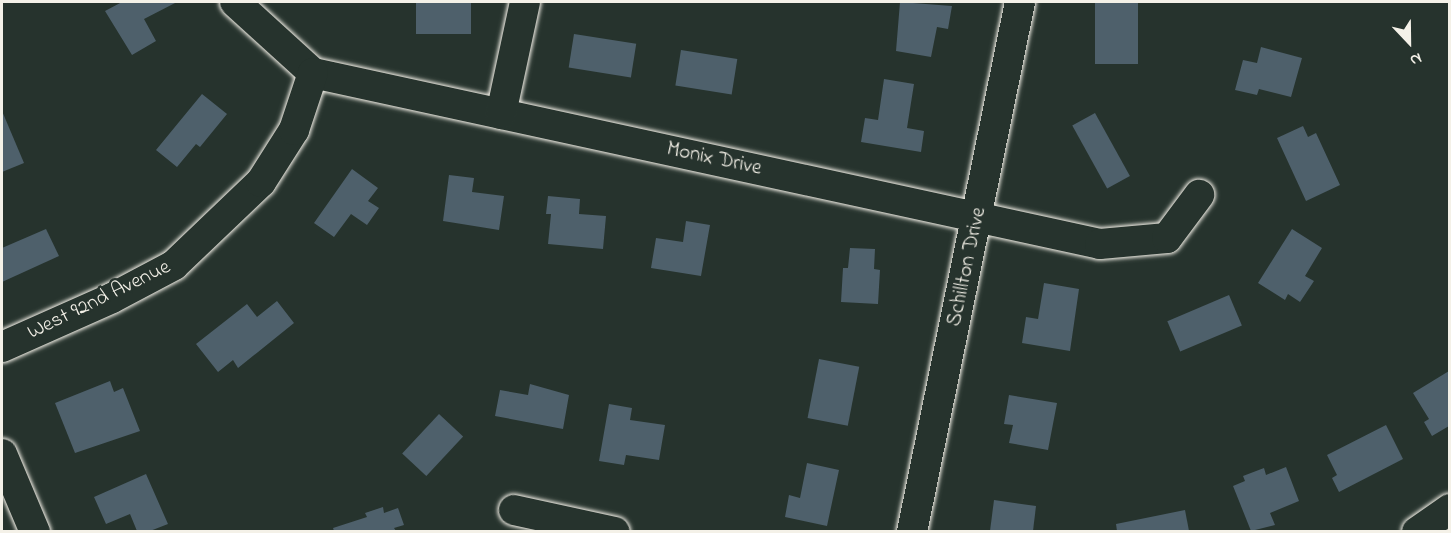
<!DOCTYPE html>
<style>
body{margin:0}
#map{position:relative;width:1451px;height:533px;overflow:hidden;background:#26332d;font-family:"Indie Flower",sans-serif}
div>[style]{position:absolute}
[style*='--x']{left:calc(var(--x)*1px);top:calc(var(--y)*1px);width:calc(var(--w)*1px);rotate:calc(var(--a)*1deg)}
.building>*{inset:0;background:#4e606b;transform-origin:0 0}
.roads{filter:drop-shadow(0 0 2px #f4f1e8) drop-shadow(0 0 2px #f4f1e8)}
.minor>*{height:30px;margin:-15px;padding:0 15px;transform-origin:15px;border-radius:15px;background:#26332d}
span{translate:-50% -50%;white-space:nowrap;text-align:center;line-height:1.15;-webkit-text-stroke:4.5px #26332d;paint-order:stroke}
.street-label{font-size:21px;color:#f4f1e8}
.frame{position:absolute;inset:0;border:3px solid #f4f1e8;pointer-events:none}
.north{position:absolute;left:1379px;top:12px;width:60px;height:60px;-webkit-text-stroke:4px #26332d;paint-order:stroke;rotate:158deg;font-size:16px;font-weight:700;line-height:24px;text-align:center;color:#f4f1e8}
.north::after{content:'';display:block;margin:auto;width:21px;height:27px;background:#f4f1e8;clip-path:polygon(50% 0,100% 100%,50% 72%,0 100%)}
</style>
<div id="map">
<div class="building">
<div style="clip-path:polygon(122px 2px,177px 2px,144px 19px,156px 41px,132px 55px,105px 11px)"></div>
<div style="left:416px;top:2px;width:55px;height:32px"></div>
<div style="clip-path:polygon(900px 2px,952px 6px,948px 29px,937px 27px,931px 57px,896px 51px)"></div>
<div style="left:1095px;top:2px;width:43px;height:62px"></div>
<div style="left:574px;top:34px;width:63px;height:34px;rotate:9deg"></div>
<div style="clip-path:polygon(1261px 47px,1302px 58px,1291px 97px,1259px 89px,1257px 95px,1235px 90px,1243px 60px,1257px 63px)"></div>
<div style="left:681px;top:50px;width:57px;height:36px;rotate:9deg"></div>
<div style="clip-path:polygon(884px 79px,914px 84px,907px 128px,924px 131px,921px 152px,861px 142px,865px 118px,878px 120px)"></div>
<div style="clip-path:polygon(202px 94px,227px 114px,200px 147px,196px 144px,177px 167px,156px 150px)"></div>
<div style="clip-path:polygon(2px 111px,24px 163px,2px 172px)"></div>
<div style="left:1095px;top:113px;width:72px;height:26px;rotate:61deg"></div>
<div style="clip-path:polygon(1303px 126px,1308px 137px,1316px 133px,1340px 185px,1306px 201px,1277px 138px)"></div>
<div style="clip-path:polygon(352px 169px,378px 188px,368px 201px,379px 208px,367px 225px,351px 214px,334px 237px,314px 223px)"></div>
<div style="clip-path:polygon(449px 175px,474px 178px,472px 192px,504px 196px,499px 230px,443px 221px)"></div>
<div style="clip-path:polygon(548px 196px,580px 199px,579px 214px,606px 216px,603px 249px,548px 244px,551px 214px,546px 214px)"></div>
<div style="clip-path:polygon(686px 221px,710px 225px,701px 276px,651px 268px,656px 238px,683px 242px)"></div>
<div style="clip-path:polygon(46px 229px,59px 256px,2px 282px,2px 248px)"></div>
<div style="clip-path:polygon(1292px 229px,1322px 248px,1305px 276px,1314px 281px,1300px 302px,1288px 294px,1285px 300px,1258px 283px)"></div>
<div style="clip-path:polygon(850px 248px,875px 249px,874px 269px,880px 270px,878px 304px,841px 302px,843px 268px,848px 268px)"></div>
<div style="clip-path:polygon(1044px 283px,1079px 289px,1070px 351px,1022px 343px,1026px 317px,1038px 319px)"></div>
<div style="left:1229px;top:295px;width:33px;height:67px;rotate:67deg"></div>
<div style="clip-path:polygon(277px 301px,294px 323px,238px 368px,233px 360px,218px 372px,196px 344px,247px 304px,257px 317px)"></div>
<div style="left:819px;top:359px;width:41px;height:60px;rotate:11deg"></div>
<div style="clip-path:polygon(1449px 371px,1449px 426px,1432px 436px,1424px 422px,1429px 419px,1413px 393px)"></div>
<div style="clip-path:polygon(110px 381px,114px 392px,123px 388px,140px 431px,75px 453px,55px 403px)"></div>
<div style="clip-path:polygon(530px 384px,569px 395px,563px 429px,495px 416px,500px 390px,528px 395px)"></div>
<div style="clip-path:polygon(1009px 395px,1057px 403px,1048px 450px,1009px 443px,1013px 425px,1004px 424px)"></div>
<div style="clip-path:polygon(609px 404px,632px 408px,630px 420px,665px 425px,659px 460px,626px 455px,624px 465px,599px 461px)"></div>
<div style="left:439px;top:414px;width:33px;height:54px;rotate:43deg"></div>
<div style="clip-path:polygon(1386px 425px,1403px 459px,1339px 492px,1332px 478px,1337px 475px,1327px 455px)"></div>
<div style="clip-path:polygon(807px 463px,839px 470px,827px 526px,785px 517px,789px 495px,800px 498px)"></div>
<div style="clip-path:polygon(1286px 467px,1299px 501px,1270px 513px,1275px 525px,1251px 531px,1233px 486px,1245px 481px,1243px 476px,1264px 468px,1266px 475px)"></div>
<div style="clip-path:polygon(146px 474px,168px 524px,150px 531px,137px 531px,130px 514px,106px 524px,94px 497px)"></div>
<div style="clip-path:polygon(994px 500px,1036px 506px,1033px 531px,990px 531px)"></div>
<div style="clip-path:polygon(383px 507px,384px 513px,398px 508px,404px 525px,394px 528px,396px 531px,334px 531px,333px 528px,367px 517px,365px 513px)"></div>
<div style="clip-path:polygon(1185px 510px,1189px 531px,1117px 531px,1116px 524px)"></div>
</div>
<div class="roads">
<div class="minor">
<div style="--x:235;--y:2;--w:105;--a:42.3"></div>
<div style="--x:313;--y:73;--w:805;--a:12.26"></div>
<div style="--x:1100;--y:244;--w:67;--a:-5.1"></div>
<div style="--x:1167;--y:238;--w:54;--a:-53.3"></div>
<div style="--x:501;--y:114;--w:115;--a:-77.9"></div>
<div style="--x:2;--y:347;--w:120;--a:-24"></div>
<div style="--x:112;--y:298;--w:70;--a:-28"></div>
<div style="--x:174;--y:265;--w:120;--a:-43.7"></div>
<div style="--x:261;--y:182;--w:62;--a:-57.6"></div>
<div style="--x:294;--y:130;--w:60;--a:-71.6"></div>
<div style="--x:2;--y:454;--w:85;--a:67.1"></div>
<div style="--x:514;--y:510;--w:103;--a:12.3"></div>
<div style="--x:912;--y:532;--w:541;--a:-78.48"></div>
<div style="--x:1417;--y:532;--w:40;--a:-34.9"></div>
</div>
</div>
<div class="street-label">
<span style="left:714px;top:159px;rotate:12deg">Monix Drive</span>
<span style="left:967px;top:267px;rotate:-78deg">Schillton Drive</span>
<span style="left:99px;top:300px;rotate:-26deg">West 92nd Avenue</span>
</div>
<div class="frame"></div>
<div class="north">N</div>
</div>
